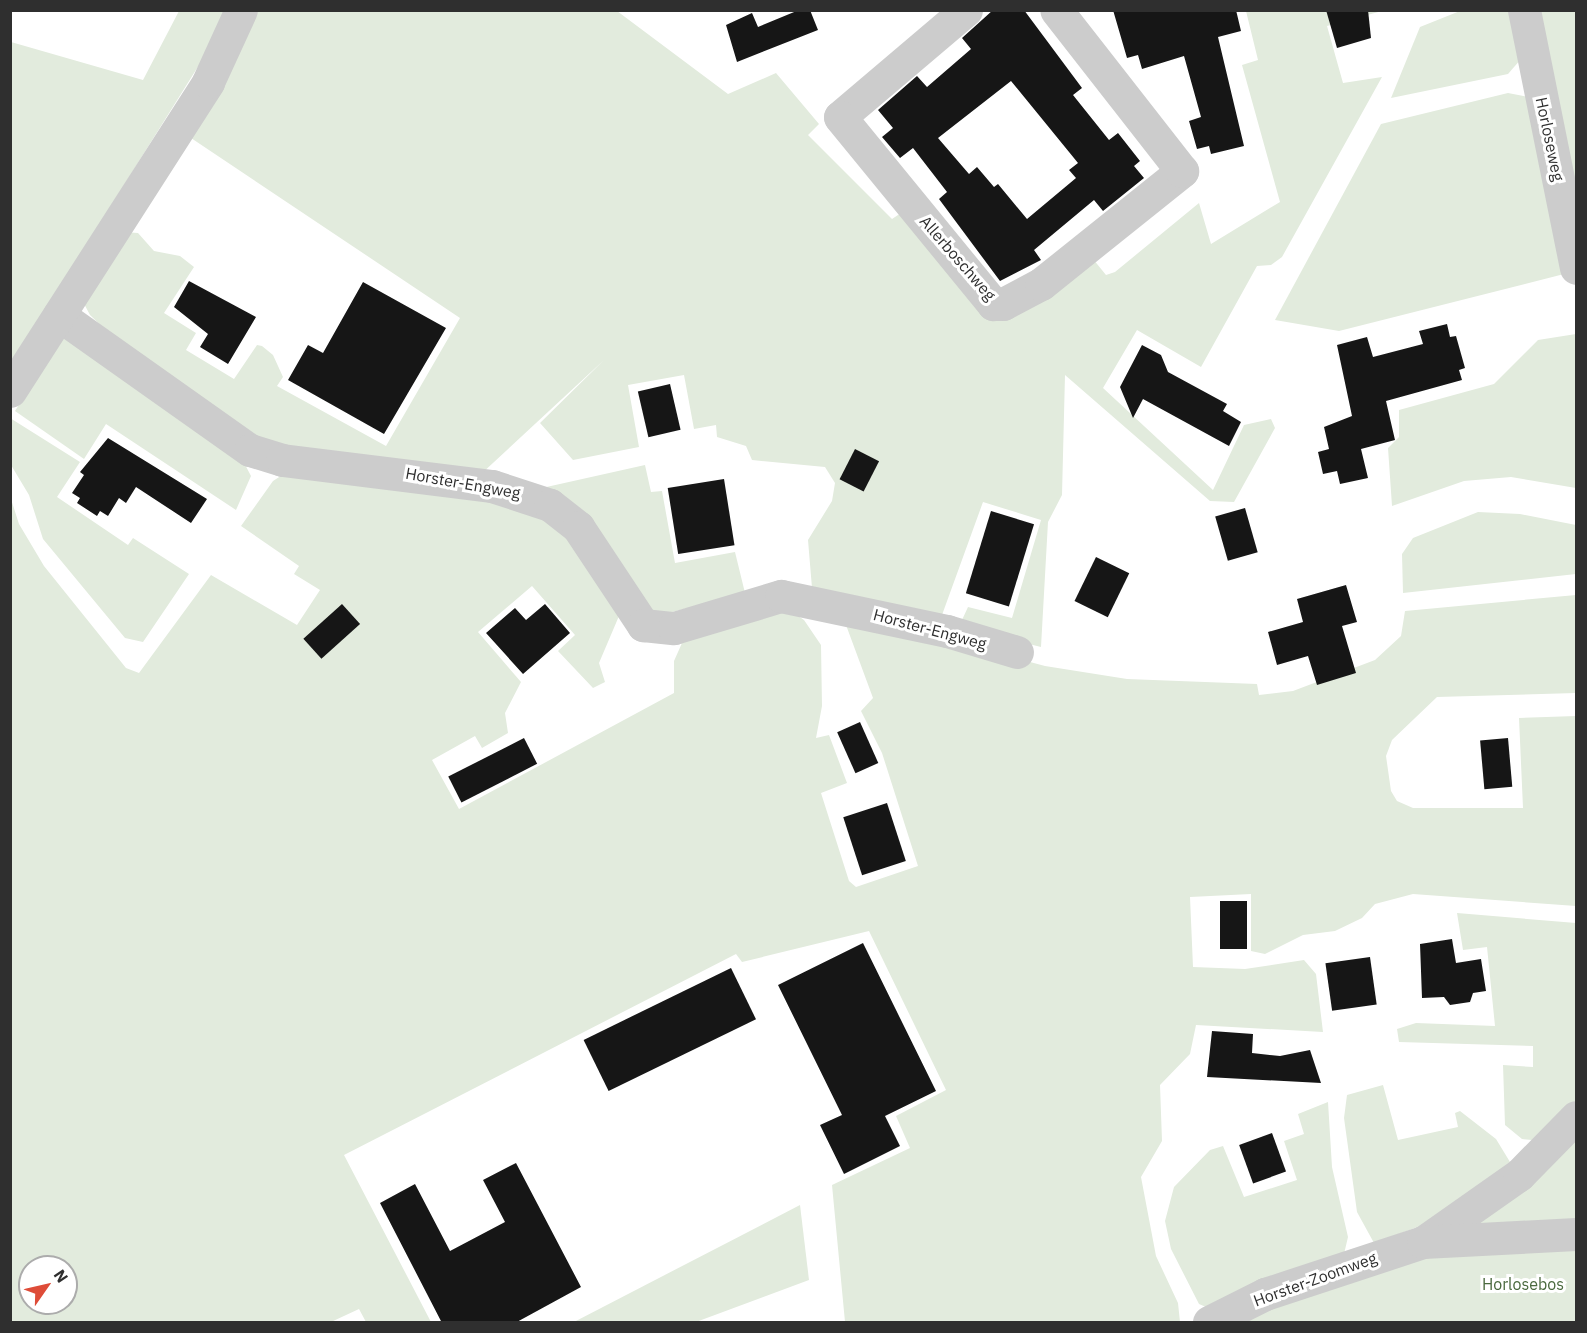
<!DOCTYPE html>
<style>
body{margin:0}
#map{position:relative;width:1587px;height:1333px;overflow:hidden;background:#fff;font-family:"IBM Plex Sans",sans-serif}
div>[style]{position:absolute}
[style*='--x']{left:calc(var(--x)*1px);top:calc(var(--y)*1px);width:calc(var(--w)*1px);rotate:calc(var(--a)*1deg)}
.green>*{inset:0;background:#e2ebdd}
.building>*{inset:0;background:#161616;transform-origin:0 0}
.minor>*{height:33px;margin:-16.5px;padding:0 16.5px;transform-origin:16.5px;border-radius:16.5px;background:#ccc}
span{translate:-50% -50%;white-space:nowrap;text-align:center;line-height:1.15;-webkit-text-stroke:6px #fff;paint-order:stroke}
.street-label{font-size:16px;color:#2f2f2f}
.park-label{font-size:16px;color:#4a693e}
.frame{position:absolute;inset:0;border:12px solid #2f2f2f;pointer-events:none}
.north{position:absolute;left:18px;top:1255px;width:60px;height:60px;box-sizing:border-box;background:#fff;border:2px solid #acacac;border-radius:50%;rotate:56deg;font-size:16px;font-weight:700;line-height:24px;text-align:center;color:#2f2f2f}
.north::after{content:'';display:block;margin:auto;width:21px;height:27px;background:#de4c38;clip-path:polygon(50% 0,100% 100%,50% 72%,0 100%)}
</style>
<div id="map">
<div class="green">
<div style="clip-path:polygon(179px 11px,229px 11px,214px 41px,11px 366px,11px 42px,143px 80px)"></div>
<div style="clip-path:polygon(255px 11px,617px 11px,728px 94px,776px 73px,819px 124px,808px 135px,892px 219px,901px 213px,985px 313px,1093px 259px,1106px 275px,1115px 272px,1199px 203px,1211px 244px,1280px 202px,1242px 65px,1258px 60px,1246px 11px,1382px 11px,1327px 26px,1343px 83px,1382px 77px,1282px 257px,1271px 265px,1257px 266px,1201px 367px,1137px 330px,1103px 388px,1213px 490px,1244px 425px,1271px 419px,1275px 428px,1234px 502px,1210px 501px,1065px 375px,1062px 495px,1048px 522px,1041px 647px,965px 628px,962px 620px,968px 607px,1012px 618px,1041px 520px,983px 502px,942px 615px,812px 588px,808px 540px,832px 501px,835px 483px,825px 467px,752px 460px,746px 446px,717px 437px,716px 425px,694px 429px,684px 375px,628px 385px,639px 447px,573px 460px,540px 423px,604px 360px,480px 475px,252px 441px,114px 338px,90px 315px,82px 300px,124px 232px,138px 233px,154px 251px,180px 256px,194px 267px,164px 313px,196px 333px,186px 350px,234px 379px,257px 345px,262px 346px,273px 355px,283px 377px,277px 386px,386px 446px,460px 318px,191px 138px)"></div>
<div style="clip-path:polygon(1460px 11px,1511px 11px,1521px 59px,1508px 74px,1391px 98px,1420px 27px)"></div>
<div style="clip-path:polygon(1533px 11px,1576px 11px,1576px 223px)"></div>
<div style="clip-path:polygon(1508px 93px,1529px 97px,1568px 273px,1339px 331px,1275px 320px,1381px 124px)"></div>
<div style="clip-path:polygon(1576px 334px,1576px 488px,1511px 477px,1464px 481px,1392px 506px,1388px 448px,1399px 437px,1399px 410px,1494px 384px,1538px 340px)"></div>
<div style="clip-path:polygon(61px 338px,75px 341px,241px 457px,251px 476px,236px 510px,106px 424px,84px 459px,15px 411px)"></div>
<div style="clip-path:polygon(10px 418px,80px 462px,57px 497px,128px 545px,133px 538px,189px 574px,143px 642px,125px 638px,43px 539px,29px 495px,11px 465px)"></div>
<div style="clip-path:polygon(645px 465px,651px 492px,662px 491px,675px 563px,735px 552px,745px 593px,653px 617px,533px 490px)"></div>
<div style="clip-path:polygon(evenodd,287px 472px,465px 490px,561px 522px,619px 616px,599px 663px,605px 682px,593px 688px,558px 651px,575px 635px,532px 586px,478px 632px,521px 682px,505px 713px,508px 733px,482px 748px,475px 736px,432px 760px,459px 809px,674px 693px,674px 661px,686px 634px,785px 607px,804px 620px,821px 645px,822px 706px,816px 738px,829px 735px,847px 783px,821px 793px,849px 881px,856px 887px,918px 866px,882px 753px,861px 711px,873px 698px,846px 625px,948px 640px,1045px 666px,1127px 679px,1257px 684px,1259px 695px,1293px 691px,1375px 660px,1401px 636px,1405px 611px,1576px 595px,1576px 693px,1437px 697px,1392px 740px,1386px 756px,1391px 791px,1397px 801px,1413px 808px,1523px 808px,1519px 718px,1576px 716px,1576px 906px,1413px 894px,1375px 904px,1362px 918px,1335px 931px,1303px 935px,1265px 954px,1251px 951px,1251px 894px,1190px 897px,1193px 967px,1245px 969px,1304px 960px,1316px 974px,1323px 1032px,1196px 1025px,1190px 1054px,1160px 1085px,1162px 1141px,1141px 1177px,1156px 1256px,1178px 1303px,1180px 1322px,845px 1322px,832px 1185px,910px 1148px,896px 1116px,946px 1090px,869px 931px,742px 962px,736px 954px,344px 1155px,431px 1322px,366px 1322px,359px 1309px,331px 1322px,11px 1322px,10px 496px,19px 524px,44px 566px,126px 668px,139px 673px,211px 575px,297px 625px,320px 590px,294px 574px,299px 566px,241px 526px,273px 481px,287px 472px,30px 1267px,66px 1267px,66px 1303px,30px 1303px,30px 1267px)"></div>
<div style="clip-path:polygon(1478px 512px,1520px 514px,1576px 525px,1576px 574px,1403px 593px,1402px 554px,1413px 538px)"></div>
<div style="clip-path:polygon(1457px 913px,1576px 923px,1576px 1102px,1532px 1140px,1522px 1139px,1505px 1125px,1503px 1065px,1533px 1067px,1533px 1046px,1399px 1042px,1397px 1029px,1416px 1023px,1495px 1026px,1487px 947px,1463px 950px)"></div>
<div style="clip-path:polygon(1383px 1085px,1398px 1140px,1458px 1127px,1455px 1113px,1460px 1111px,1496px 1139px,1510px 1162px,1442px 1218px,1374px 1243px,1357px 1212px,1344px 1118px,1347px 1095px)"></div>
<div style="clip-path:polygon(1328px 1102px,1332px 1167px,1348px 1237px,1344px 1254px,1206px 1307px,1199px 1304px,1171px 1249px,1165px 1221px,1174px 1187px,1210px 1150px,1223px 1146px,1244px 1197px,1297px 1180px,1284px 1141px,1304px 1134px,1298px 1114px)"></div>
<div style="clip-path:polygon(1576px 1130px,1576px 1226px,1459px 1233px)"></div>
<div style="clip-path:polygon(800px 1205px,809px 1280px,696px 1322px,574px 1322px)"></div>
<div style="clip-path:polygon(1576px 1245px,1576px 1322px,1237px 1322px,1310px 1287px,1410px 1257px)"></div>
</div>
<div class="building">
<div style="clip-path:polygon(799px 10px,810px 10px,818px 30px,737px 62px,726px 25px,752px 13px,758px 27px)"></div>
<div style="clip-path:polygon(evenodd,993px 10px,1024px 10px,1082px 88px,1073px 95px,1109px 140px,1118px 133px,1140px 161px,1134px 166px,1144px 178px,1103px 211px,1094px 200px,1034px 250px,1041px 260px,1000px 281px,939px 199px,947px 192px,913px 148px,900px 158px,882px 137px,893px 128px,878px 110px,917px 76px,927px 87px,971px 49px,962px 38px,993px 10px,1011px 81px,1078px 163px,1069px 170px,1076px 178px,1027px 219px,998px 184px,994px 187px,977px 167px,969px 174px,938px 138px,1011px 81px)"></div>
<div style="clip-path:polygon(1113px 10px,1236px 10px,1241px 31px,1218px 37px,1244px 146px,1211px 154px,1209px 146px,1197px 149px,1189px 121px,1201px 117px,1184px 56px,1142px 69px,1138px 55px,1127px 58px)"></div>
<div style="clip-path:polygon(1326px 10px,1368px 10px,1371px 38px,1337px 48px)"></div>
<div style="clip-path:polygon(189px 281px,256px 317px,228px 364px,200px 347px,208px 334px,174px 307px)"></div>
<div style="clip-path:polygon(363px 282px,446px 328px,384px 434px,288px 380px,308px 345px,323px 353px)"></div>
<div style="clip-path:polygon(1447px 324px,1450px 337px,1456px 336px,1465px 368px,1459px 370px,1462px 380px,1386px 401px,1395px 440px,1361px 449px,1368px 478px,1340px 484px,1337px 471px,1323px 474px,1318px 452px,1329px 449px,1324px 427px,1352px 416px,1337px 345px,1367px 337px,1373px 357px,1423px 344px,1419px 331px)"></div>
<div style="clip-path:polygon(1142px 345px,1161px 355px,1168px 372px,1227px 404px,1223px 411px,1241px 422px,1229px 446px,1143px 399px,1133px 418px,1120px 387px)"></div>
<div style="left:670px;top:384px;width:47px;height:33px;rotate:77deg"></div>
<div style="clip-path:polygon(108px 438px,207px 499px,191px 523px,136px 487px,126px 503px,119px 498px,108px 516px,100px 511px,97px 516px,77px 503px,80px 498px,72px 493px,84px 475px,80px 472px)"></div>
<div style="left:855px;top:449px;width:27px;height:34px;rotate:27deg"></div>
<div style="left:724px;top:479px;width:67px;height:57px;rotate:81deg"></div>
<div style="left:1245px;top:508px;width:46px;height:31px;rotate:74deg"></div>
<div style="left:991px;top:511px;width:45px;height:86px;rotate:17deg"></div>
<div style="left:1096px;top:557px;width:37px;height:49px;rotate:26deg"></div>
<div style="clip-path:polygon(1346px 585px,1357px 622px,1342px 626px,1356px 673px,1317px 685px,1308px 656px,1277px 665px,1268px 632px,1303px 622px,1297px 599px)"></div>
<div style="left:342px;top:604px;width:27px;height:52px;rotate:48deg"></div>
<div style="clip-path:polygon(545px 604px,570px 633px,523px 674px,486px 633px,515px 608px,526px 620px)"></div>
<div style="left:860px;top:722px;width:45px;height:25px;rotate:66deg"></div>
<div style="left:524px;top:738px;width:29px;height:85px;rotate:63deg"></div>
<div style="left:1508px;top:738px;width:49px;height:28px;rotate:85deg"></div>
<div style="left:887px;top:803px;width:61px;height:46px;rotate:72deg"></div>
<div style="left:1220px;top:901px;width:27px;height:48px"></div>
<div style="clip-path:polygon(1452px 939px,1456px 963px,1481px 959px,1486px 991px,1473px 993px,1470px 1002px,1450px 1005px,1444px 997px,1422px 998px,1420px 944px)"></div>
<div style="clip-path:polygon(863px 943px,936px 1091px,885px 1116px,900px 1146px,844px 1174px,820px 1125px,842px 1115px,778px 985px)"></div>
<div style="left:1370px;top:957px;width:48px;height:45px;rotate:82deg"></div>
<div style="left:731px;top:968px;width:57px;height:164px;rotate:64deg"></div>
<div style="clip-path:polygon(1212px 1031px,1253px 1034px,1252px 1053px,1280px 1056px,1310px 1050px,1321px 1083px,1207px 1077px)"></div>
<div style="left:1272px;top:1133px;width:41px;height:35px;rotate:70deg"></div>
<div style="clip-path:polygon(516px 1163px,581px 1287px,515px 1323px,442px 1323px,380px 1203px,415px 1184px,450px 1251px,505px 1222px,483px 1180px)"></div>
</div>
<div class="minor">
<div style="--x:966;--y:10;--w:165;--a:139.7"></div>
<div style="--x:840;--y:117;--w:242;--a:50.7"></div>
<div style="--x:993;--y:304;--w:10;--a:0"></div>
<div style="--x:1003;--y:304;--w:43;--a:-27.8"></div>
<div style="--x:1041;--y:284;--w:181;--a:-38.7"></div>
<div style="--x:1182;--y:171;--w:204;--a:-128"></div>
<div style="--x:1524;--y:10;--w:263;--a:78.6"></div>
<div style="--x:59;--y:315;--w:234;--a:35.3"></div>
<div style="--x:250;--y:450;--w:34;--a:17"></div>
<div style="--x:282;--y:460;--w:212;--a:7.1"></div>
<div style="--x:492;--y:486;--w:61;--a:18.1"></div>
<div style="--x:550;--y:505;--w:36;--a:38"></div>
<div style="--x:578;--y:527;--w:118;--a:56.4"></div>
<div style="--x:643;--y:625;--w:31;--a:6"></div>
<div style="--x:674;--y:628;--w:112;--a:-16.7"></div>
<div style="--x:781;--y:596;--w:170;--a:11.9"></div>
<div style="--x:947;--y:631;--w:73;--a:16.7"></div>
<div style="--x:10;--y:391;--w:367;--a:-57.3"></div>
<div style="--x:208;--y:82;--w:79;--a:-65.4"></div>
<div style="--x:1425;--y:1241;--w:115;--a:-35.1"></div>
<div style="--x:1519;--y:1175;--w:81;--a:-45.5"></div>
<div style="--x:1209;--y:1322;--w:63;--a:-26.6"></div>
<div style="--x:1265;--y:1294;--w:166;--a:-18.2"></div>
<div style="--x:1423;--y:1242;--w:153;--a:-3"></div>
</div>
<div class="street-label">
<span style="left:1550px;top:139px;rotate:78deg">Horloseweg</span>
<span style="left:958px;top:258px;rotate:49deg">Allerboschweg</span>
<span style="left:463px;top:483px;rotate:10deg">Horster-Engweg</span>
<span style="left:930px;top:629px;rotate:15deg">Horster-Engweg</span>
<span style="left:1315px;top:1279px;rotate:-20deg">Horster-Zoomweg</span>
</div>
<div class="park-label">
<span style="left:1523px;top:1284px">Horlosebos</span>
</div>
<div class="frame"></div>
<div class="north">N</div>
</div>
